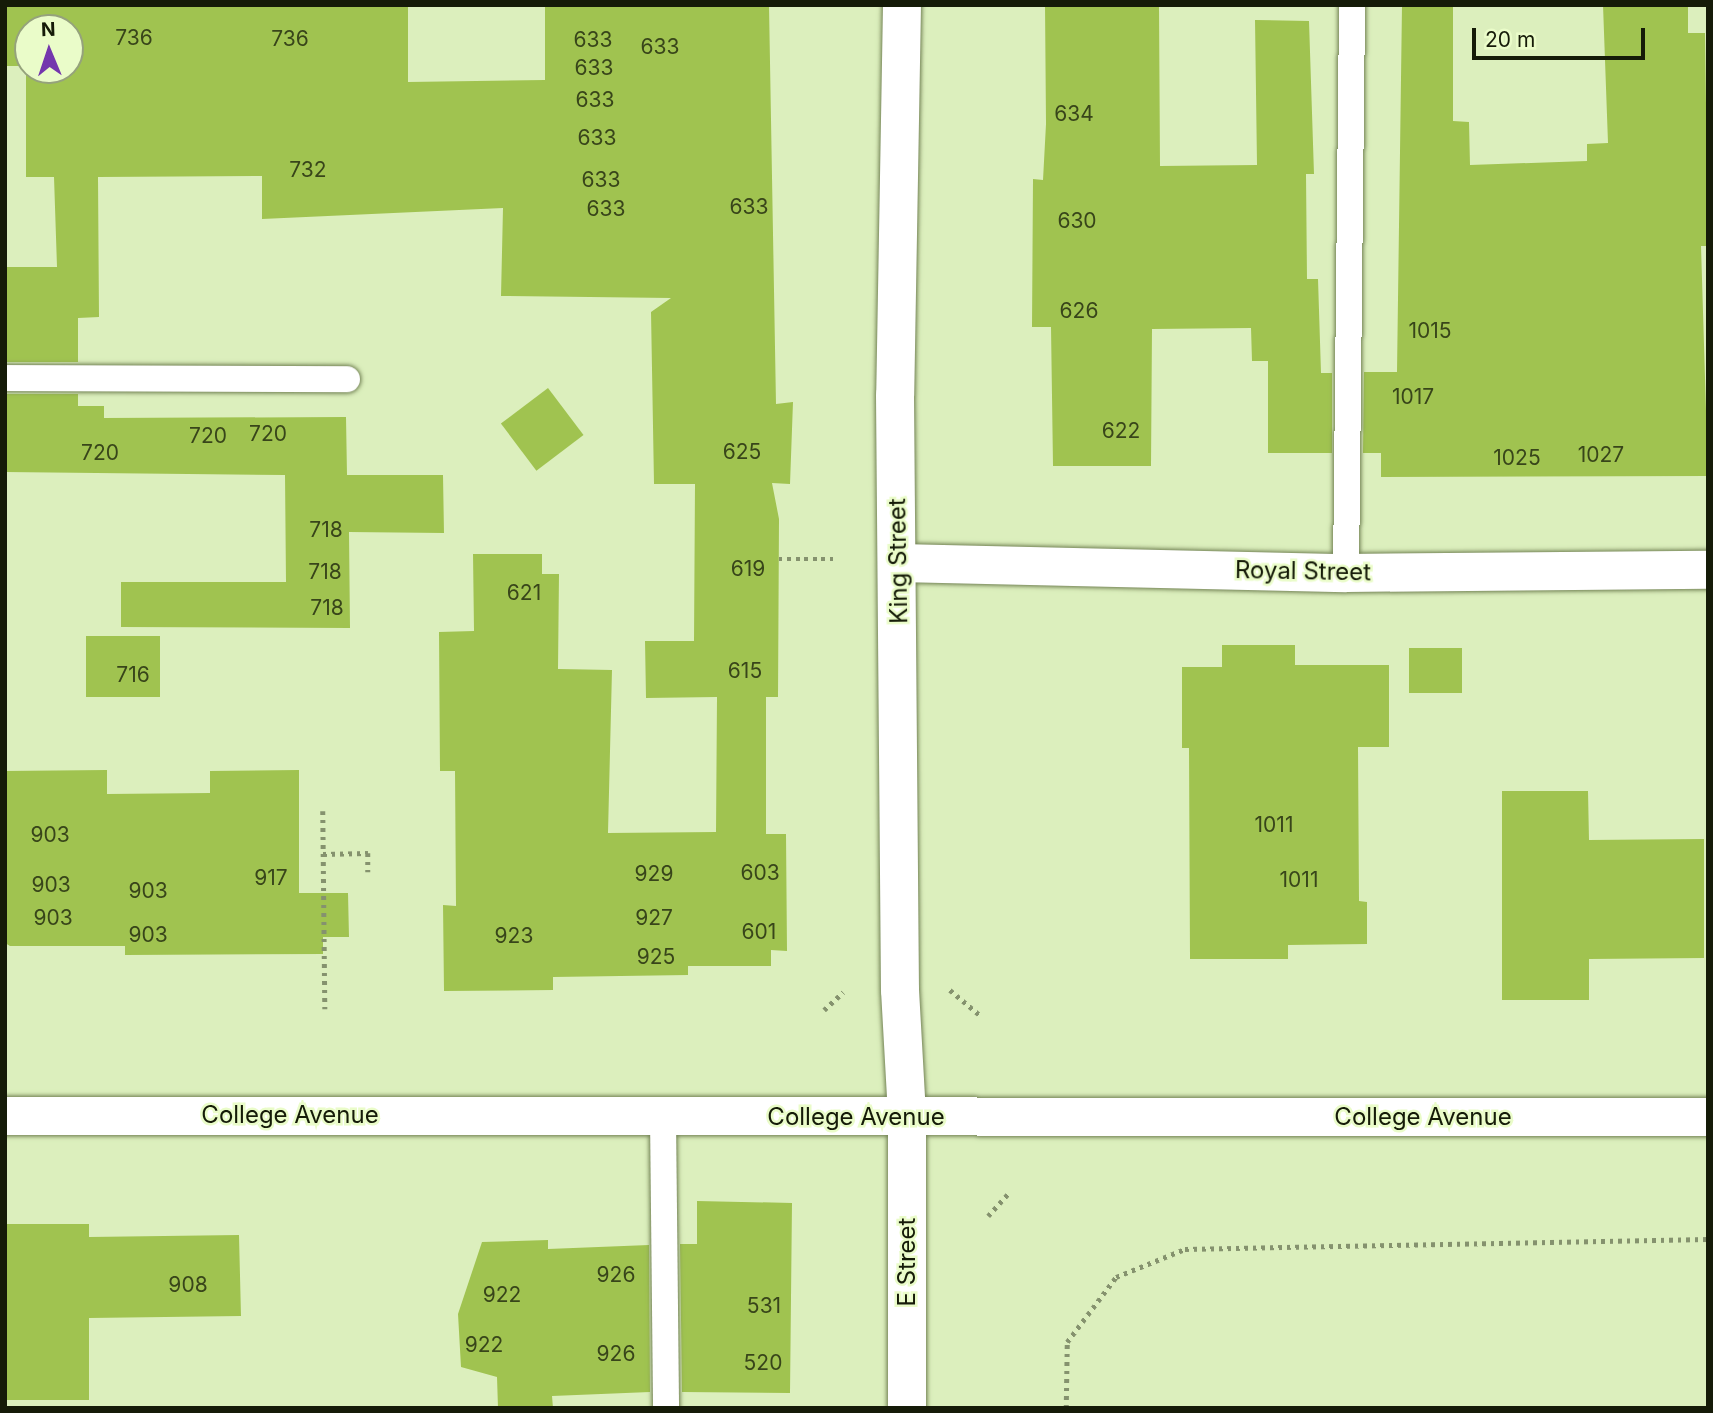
<!DOCTYPE html>
<style>
body{margin:0}
#map{position:relative;width:1713px;height:1413px;overflow:hidden;background:#dcefbd;font-family:Inter,sans-serif}
div>[style]{position:absolute}
[style*='--x']{left:calc(var(--x)*1px);top:calc(var(--y)*1px);width:calc(var(--w)*1px);rotate:calc(var(--a)*1deg)}
.building>*{inset:0;background:#a0c350;transform-origin:0 0}
.path>*{height:4.5px;margin-top:-2.25px;transform-origin:0;background:repeating-linear-gradient(90deg,#85926e 0 3.5px,transparent 0 8.5px)}
.roads{filter:drop-shadow(0 0 2px #748456) drop-shadow(0 0 2px #748456)}
.lane>*{height:26px;margin:-13px;padding:0 13px;transform-origin:13px;border-radius:13px;background:#fff}
.street>*{height:38px;margin:-19px;padding:0 19px;transform-origin:19px;border-radius:19px;background:#fff}
.secondary>*{height:38px;margin:-19px;padding:0 19px;transform-origin:19px;border-radius:19px;background:#fff}
span{translate:-50% -50%;white-space:nowrap;text-align:center;line-height:1.15;-webkit-text-stroke:5px #eafcc9;paint-order:stroke}
.number-label{font-size:21px;color:#38451a}
.number-label span{-webkit-text-stroke-width:0}
.street-label{font-size:24px;color:#151b08}
.frame{position:absolute;inset:0;border:7px solid #151b08;pointer-events:none}
.north{position:absolute;left:14px;top:14px;width:70px;height:70px;box-sizing:border-box;background:#eafcc9;border:2px solid #95a27c;border-radius:50%;rotate:358deg;font-size:19px;font-weight:700;line-height:28px;text-align:center;color:#151b08}
.north::after{content:'';display:block;margin:auto;width:24px;height:32px;background:#7437ad;clip-path:polygon(50% 0,100% 100%,50% 72%,0 100%)}
.scale{position:absolute;left:1472px;top:28px;width:173px;height:32px;box-sizing:border-box;border:4px solid #151b08;border-top:0;padding-left:9px;font-size:21px;line-height:24px;white-space:nowrap;color:#151b08;-webkit-text-stroke:5px #eafcc9;paint-order:stroke}
</style>
<div id="map">
<div class="building">
<div style="clip-path:polygon(evenodd,5px 5px,408px 5px,408px 82px,545px 80px,545px 5px,769px 5px,776px 404px,793px 402px,790px 484px,772px 483px,779px 519px,778px 697px,766px 697px,766px 834px,786px 834px,787px 951px,771px 950px,771px 966px,688px 966px,688px 975px,553px 977px,553px 990px,444px 991px,443px 905px,456px 906px,455px 771px,440px 771px,439px 632px,474px 631px,473px 554px,542px 554px,542px 574px,559px 574px,558px 669px,612px 670px,608px 833px,716px 832px,717px 697px,646px 698px,645px 641px,694px 641px,695px 484px,654px 484px,651px 312px,671px 298px,501px 296px,503px 208px,262px 219px,262px 176px,98px 177px,99px 317px,78px 318px,78px 362px,5px 362px,5px 267px,57px 267px,54px 177px,26px 177px,26px 66px,5px 66px,5px 5px,28px 28px,70px 28px,70px 70px,28px 70px,28px 28px)"></div>
<div style="clip-path:polygon(1045px 5px,1159px 5px,1160px 166px,1257px 165px,1255px 20px,1309px 21px,1314px 174px,1306px 174px,1307px 279px,1318px 279px,1321px 373px,1332px 373px,1332px 453px,1268px 453px,1268px 361px,1252px 361px,1251px 328px,1152px 329px,1151px 466px,1053px 466px,1051px 327px,1032px 327px,1033px 179px,1043px 180px,1046px 124px)"></div>
<div style="clip-path:polygon(1402px 5px,1453px 5px,1453px 121px,1469px 122px,1470px 165px,1587px 161px,1587px 144px,1608px 143px,1603px 5px,1688px 5px,1688px 33px,1705px 33px,1708px 246px,1701px 246px,1708px 476px,1381px 477px,1381px 453px,1363px 453px,1364px 372px,1397px 372px)"></div>
<div style="left:548px;top:388px;width:59px;height:59px;rotate:53deg"></div>
<div style="clip-path:polygon(5px 394px,78px 394px,78px 406px,104px 406px,104px 418px,346px 417px,347px 475px,443px 475px,444px 533px,349px 532px,350px 628px,121px 627px,121px 582px,286px 582px,285px 475px,5px 472px)"></div>
<div style="left:86px;top:636px;width:74px;height:61px"></div>
<div style="clip-path:polygon(1222px 645px,1295px 645px,1295px 665px,1389px 665px,1389px 747px,1358px 747px,1359px 901px,1367px 902px,1367px 944px,1288px 945px,1288px 959px,1190px 959px,1189px 748px,1182px 748px,1182px 667px,1222px 667px)"></div>
<div style="left:1409px;top:648px;width:53px;height:45px"></div>
<div style="clip-path:polygon(107px 770px,107px 794px,210px 793px,210px 771px,299px 770px,299px 893px,348px 893px,349px 937px,323px 937px,323px 954px,125px 955px,125px 946px,10px 946px,5px 943px,5px 771px)"></div>
<div style="clip-path:polygon(1502px 791px,1588px 791px,1589px 840px,1704px 839px,1704px 958px,1589px 959px,1589px 1000px,1502px 1000px)"></div>
<div style="clip-path:polygon(697px 1201px,792px 1203px,790px 1393px,682px 1392px,680px 1244px,697px 1244px)"></div>
<div style="clip-path:polygon(5px 1224px,89px 1224px,89px 1237px,239px 1235px,241px 1316px,89px 1318px,89px 1400px,5px 1400px)"></div>
<div style="clip-path:polygon(548px 1240px,548px 1249px,649px 1245px,650px 1392px,552px 1396px,553px 1408px,498px 1408px,497px 1377px,461px 1367px,458px 1314px,482px 1242px)"></div>
</div>
<div class="path">
<div style="--x:779;--y:559;--w:54;--a:0"></div>
<div style="--x:323;--y:811;--w:198;--a:89.4"></div>
<div style="--x:323;--y:854;--w:45;--a:-1.3"></div>
<div style="--x:368;--y:853;--w:19;--a:90"></div>
<div style="--x:950;--y:990;--w:38;--a:40"></div>
<div style="--x:824;--y:1010;--w:26;--a:-43"></div>
<div style="--x:988;--y:1216;--w:30;--a:-48"></div>
<div style="--x:1066;--y:1408;--w:66;--a:-89.1"></div>
<div style="--x:1067;--y:1342;--w:81;--a:-53"></div>
<div style="--x:1116;--y:1277;--w:74;--a:-22.1"></div>
<div style="--x:1185;--y:1249;--w:523;--a:-1.1"></div>
</div>
<div class="roads">
<div class="lane">
<div style="--x:5;--y:378;--w:342;--a:0.2"></div>
<div style="--x:1346;--y:573;--w:568;--a:-89.39"></div>
<div style="--x:663;--y:1116;--w:292;--a:89.4"></div>
</div>
<div class="street">
<div style="--x:902;--y:5;--w:390;--a:91"></div>
<div style="--x:895;--y:395;--w:595;--a:89.52"></div>
<div style="--x:900;--y:990;--w:126;--a:86.8"></div>
<div style="--x:899;--y:563;--w:447;--a:1.3"></div>
<div style="--x:1346;--y:573;--w:362;--a:-0.5"></div>
</div>
<div class="secondary">
<div style="--x:5;--y:1116;--w:1703;--a:0.03"></div>
<div style="--x:907;--y:1116;--w:292;--a:90"></div>
</div>
</div>
<div class="number-label">
<span style="left:134px;top:38px">736</span>
<span style="left:290px;top:39px">736</span>
<span style="left:593px;top:40px">633</span>
<span style="left:660px;top:47px">633</span>
<span style="left:594px;top:68px">633</span>
<span style="left:595px;top:100px">633</span>
<span style="left:1074px;top:114px">634</span>
<span style="left:597px;top:138px">633</span>
<span style="left:308px;top:170px">732</span>
<span style="left:601px;top:180px">633</span>
<span style="left:749px;top:207px">633</span>
<span style="left:606px;top:209px">633</span>
<span style="left:1077px;top:221px">630</span>
<span style="left:1079px;top:311px">626</span>
<span style="left:1430px;top:331px">1015</span>
<span style="left:1413px;top:397px">1017</span>
<span style="left:1121px;top:431px">622</span>
<span style="left:268px;top:434px">720</span>
<span style="left:208px;top:436px">720</span>
<span style="left:742px;top:452px">625</span>
<span style="left:100px;top:453px">720</span>
<span style="left:1601px;top:455px">1027</span>
<span style="left:1517px;top:458px">1025</span>
<span style="left:326px;top:530px">718</span>
<span style="left:748px;top:569px">619</span>
<span style="left:325px;top:572px">718</span>
<span style="left:524px;top:593px">621</span>
<span style="left:327px;top:608px">718</span>
<span style="left:745px;top:671px">615</span>
<span style="left:133px;top:675px">716</span>
<span style="left:1274px;top:825px">1011</span>
<span style="left:50px;top:835px">903</span>
<span style="left:760px;top:873px">603</span>
<span style="left:654px;top:874px">929</span>
<span style="left:271px;top:878px">917</span>
<span style="left:1299px;top:880px">1011</span>
<span style="left:51px;top:885px">903</span>
<span style="left:148px;top:891px">903</span>
<span style="left:53px;top:918px">903</span>
<span style="left:654px;top:918px">927</span>
<span style="left:759px;top:932px">601</span>
<span style="left:148px;top:935px">903</span>
<span style="left:514px;top:936px">923</span>
<span style="left:656px;top:957px">925</span>
<span style="left:616px;top:1275px">926</span>
<span style="left:188px;top:1285px">908</span>
<span style="left:502px;top:1295px">922</span>
<span style="left:764px;top:1306px">531</span>
<span style="left:484px;top:1345px">922</span>
<span style="left:616px;top:1354px">926</span>
<span style="left:763px;top:1363px">520</span>
</div>
<div class="street-label">
<span style="left:898px;top:561px;rotate:-91deg">King Street</span>
<span style="left:1303px;top:571px;rotate:1deg">Royal Street</span>
<span style="left:290px;top:1115px">College Avenue</span>
<span style="left:856px;top:1117px">College Avenue</span>
<span style="left:1423px;top:1117px">College Avenue</span>
<span style="left:907px;top:1262px;rotate:-90deg">E Street</span>
</div>
<div class="frame"></div>
<div class="north">N</div>
<div class="scale">20 m</div>
</div>
